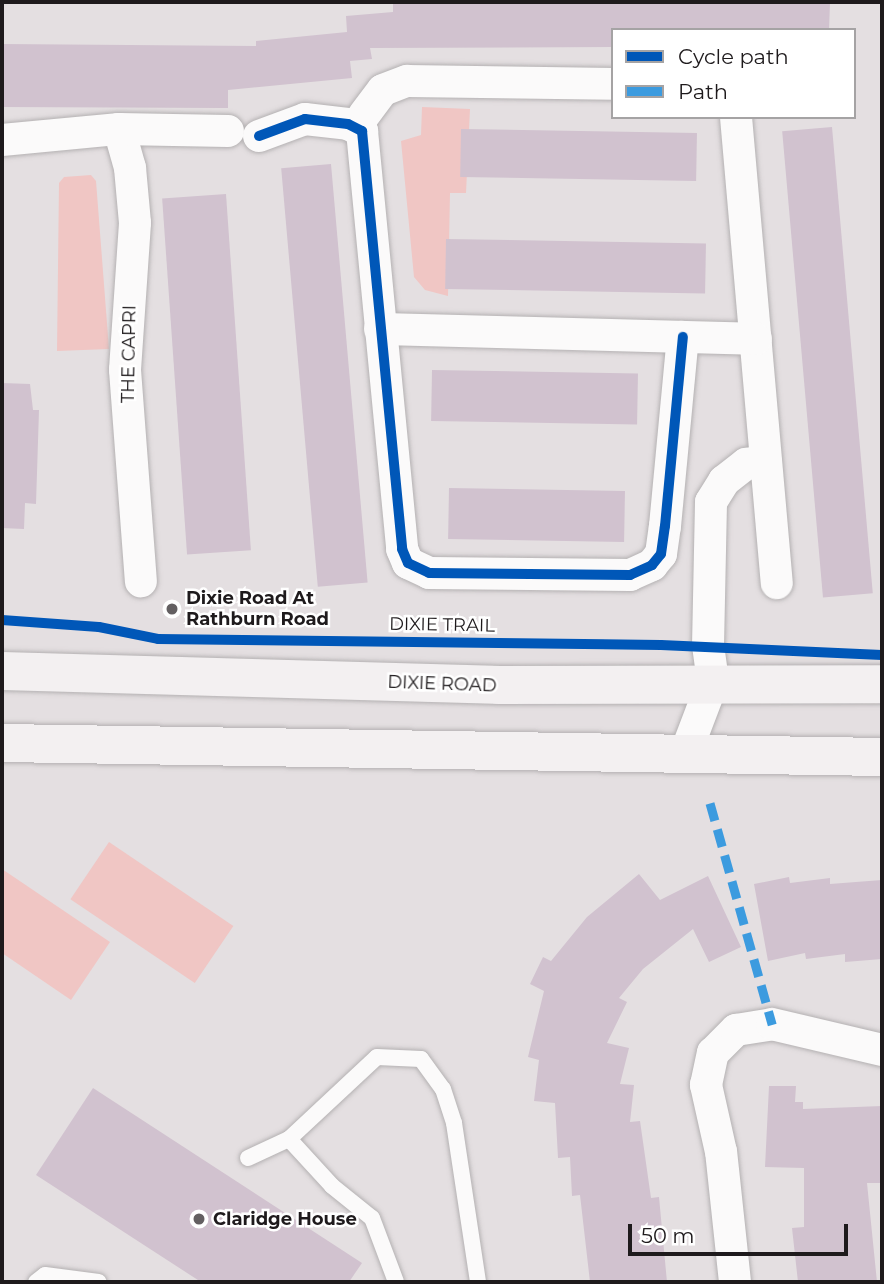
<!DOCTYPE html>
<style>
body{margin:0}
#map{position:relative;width:884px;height:1284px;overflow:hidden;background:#e4dfe1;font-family:Montserrat,sans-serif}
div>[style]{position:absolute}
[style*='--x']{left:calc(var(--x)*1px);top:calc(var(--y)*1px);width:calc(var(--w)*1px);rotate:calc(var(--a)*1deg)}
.green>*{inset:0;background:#f0c6c4;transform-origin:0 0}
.building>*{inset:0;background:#d1c2cf;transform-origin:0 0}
.roads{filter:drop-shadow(0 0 2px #b4b1b2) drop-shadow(0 0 2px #b4b1b2)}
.service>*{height:16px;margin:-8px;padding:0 8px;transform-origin:8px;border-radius:8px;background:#fbfafa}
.minor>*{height:32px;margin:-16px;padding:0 16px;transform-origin:16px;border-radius:16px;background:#fbfafa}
.secondary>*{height:38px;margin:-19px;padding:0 19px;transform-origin:19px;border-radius:19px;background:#f3f0f1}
.quiet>*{height:9px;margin-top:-4.5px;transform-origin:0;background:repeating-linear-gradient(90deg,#3c9bdf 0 18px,transparent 0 27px)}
.cycleway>*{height:10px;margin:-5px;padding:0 5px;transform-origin:5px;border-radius:5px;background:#0057b8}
.dots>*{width:19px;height:19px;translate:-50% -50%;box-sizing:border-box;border:4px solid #fff;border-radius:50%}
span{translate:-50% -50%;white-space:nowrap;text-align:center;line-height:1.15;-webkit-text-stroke:5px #fff;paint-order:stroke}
.street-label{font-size:18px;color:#1e1a1c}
.poi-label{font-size:18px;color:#1e1a1c;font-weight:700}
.left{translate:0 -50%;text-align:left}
.frame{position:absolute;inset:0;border:4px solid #1e1a1c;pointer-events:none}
.legend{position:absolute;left:611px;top:28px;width:245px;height:91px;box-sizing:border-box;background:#fff;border:2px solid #a5a3a4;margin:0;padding:9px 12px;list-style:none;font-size:21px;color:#1e1a1c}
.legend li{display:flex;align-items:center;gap:14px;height:35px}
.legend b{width:35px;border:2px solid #a5a3a4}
.scale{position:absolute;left:628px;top:1224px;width:220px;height:32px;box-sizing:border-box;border:4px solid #1e1a1c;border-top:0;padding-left:9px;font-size:21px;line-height:24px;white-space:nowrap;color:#1e1a1c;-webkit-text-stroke:5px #fff;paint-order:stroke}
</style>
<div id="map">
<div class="green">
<div style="clip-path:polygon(422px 107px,470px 109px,466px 193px,450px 193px,448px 296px,425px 290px,414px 277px,401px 141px,421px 135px)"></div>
<div style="clip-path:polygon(91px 175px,96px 181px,109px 349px,57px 351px,59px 183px,64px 177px)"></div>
<div style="left:109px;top:842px;width:150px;height:69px;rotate:34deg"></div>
<div style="clip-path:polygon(2px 869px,110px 942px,71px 1000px,2px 953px)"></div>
</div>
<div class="building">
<div style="clip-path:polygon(393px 2px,830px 3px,829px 30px,613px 30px,613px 47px,370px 48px,372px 59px,350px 61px,352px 78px,228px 90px,228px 108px,2px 107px,2px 44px,256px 46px,256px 41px,347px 32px,346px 16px,393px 12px)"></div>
<div style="left:832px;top:127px;width:468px;height:50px;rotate:85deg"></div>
<div style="left:461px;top:129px;width:236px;height:48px;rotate:1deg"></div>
<div style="left:331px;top:164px;width:420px;height:50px;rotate:85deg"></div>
<div style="left:226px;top:194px;width:357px;height:64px;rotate:86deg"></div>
<div style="left:446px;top:239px;width:260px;height:50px;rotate:1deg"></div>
<div style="left:432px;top:370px;width:206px;height:51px;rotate:1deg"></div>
<div style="clip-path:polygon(2px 383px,30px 384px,33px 410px,39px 410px,36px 504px,25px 503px,24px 529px,2px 528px)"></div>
<div style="left:449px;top:488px;width:176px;height:51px;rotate:1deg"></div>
<div style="clip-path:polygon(639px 874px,660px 900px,708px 876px,741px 947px,709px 962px,693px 929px,643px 969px,619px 998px,627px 1002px,607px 1043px,629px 1048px,620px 1084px,634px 1085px,630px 1122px,640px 1121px,651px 1198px,659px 1197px,667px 1282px,590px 1282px,580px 1195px,572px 1196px,570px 1157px,558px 1158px,555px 1103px,534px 1101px,539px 1060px,528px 1057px,544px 991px,530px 984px,543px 957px,551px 961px,587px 917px)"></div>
<div style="clip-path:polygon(789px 877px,790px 883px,830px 878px,830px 884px,882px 880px,882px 959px,845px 962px,845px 954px,806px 959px,805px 953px,768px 961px,754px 884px)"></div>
<div style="clip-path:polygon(769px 1086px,796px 1086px,795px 1102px,803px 1102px,803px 1109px,882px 1106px,881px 1183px,867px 1183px,877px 1282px,798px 1282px,792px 1228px,804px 1227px,804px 1168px,765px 1167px)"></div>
<div style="clip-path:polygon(93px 1088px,362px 1263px,349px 1282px,201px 1282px,36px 1175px)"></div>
</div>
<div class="roads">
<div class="service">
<div style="--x:289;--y:1139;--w:64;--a:47.5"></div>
<div style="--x:332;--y:1186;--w:51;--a:38.7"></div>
<div style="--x:372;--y:1218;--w:68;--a:69.4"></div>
<div style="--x:248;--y:1158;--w:45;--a:-24.9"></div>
<div style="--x:289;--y:1139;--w:120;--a:-43"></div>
<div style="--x:377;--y:1057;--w:44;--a:2.6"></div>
<div style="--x:421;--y:1059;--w:37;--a:54"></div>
<div style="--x:443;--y:1089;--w:36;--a:72"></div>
<div style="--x:454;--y:1123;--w:161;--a:81.4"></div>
<div style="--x:36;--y:1282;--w:11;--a:-38"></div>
<div style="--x:45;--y:1275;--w:54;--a:7.4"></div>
</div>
<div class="minor">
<div style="--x:364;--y:115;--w:31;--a:-53"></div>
<div style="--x:383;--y:90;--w:26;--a:-21"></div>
<div style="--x:407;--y:81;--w:206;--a:0.8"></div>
<div style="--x:736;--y:117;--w:468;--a:85"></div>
<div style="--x:119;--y:129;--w:41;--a:74.2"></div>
<div style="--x:130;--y:168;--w:55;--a:84.8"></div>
<div style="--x:135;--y:223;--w:147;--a:93.9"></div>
<div style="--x:125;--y:370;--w:212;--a:85.7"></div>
<div style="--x:259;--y:136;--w:49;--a:-20.3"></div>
<div style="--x:305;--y:119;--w:43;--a:6.6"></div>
<div style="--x:348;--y:124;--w:16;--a:27"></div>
<div style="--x:362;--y:131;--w:420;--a:84.5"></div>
<div style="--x:402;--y:549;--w:15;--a:67"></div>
<div style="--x:408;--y:563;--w:23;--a:25"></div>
<div style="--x:429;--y:573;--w:201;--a:0.6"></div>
<div style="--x:630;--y:575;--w:24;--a:-24"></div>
<div style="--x:652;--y:565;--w:14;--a:-51"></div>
<div style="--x:661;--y:554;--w:28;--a:-82"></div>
<div style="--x:665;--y:526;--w:190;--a:-84.6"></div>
<div style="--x:2;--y:140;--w:118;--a:-5.4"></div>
<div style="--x:119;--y:129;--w:109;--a:1.1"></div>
<div style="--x:380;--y:329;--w:376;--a:1.5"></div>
<div style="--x:686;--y:752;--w:76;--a:-69.2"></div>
<div style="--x:713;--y:681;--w:35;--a:-98"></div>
<div style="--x:708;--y:646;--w:144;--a:-88.8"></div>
<div style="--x:711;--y:502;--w:25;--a:-58"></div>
<div style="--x:724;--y:481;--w:28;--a:-38"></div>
<div style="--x:746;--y:464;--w:20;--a:-9"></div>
<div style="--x:735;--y:1282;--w:131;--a:-96.1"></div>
<div style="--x:721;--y:1152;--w:69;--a:-102.6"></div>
<div style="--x:706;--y:1085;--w:33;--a:-78"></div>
<div style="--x:713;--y:1053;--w:33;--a:-45"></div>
<div style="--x:736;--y:1030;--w:36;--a:-9"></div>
<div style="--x:772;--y:1024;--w:113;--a:13.3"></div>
</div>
<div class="secondary">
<div style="--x:2;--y:671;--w:498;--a:1.6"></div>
<div style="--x:500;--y:685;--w:382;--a:-0.1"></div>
<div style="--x:2;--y:743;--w:880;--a:0.91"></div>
</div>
</div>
<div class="quiet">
<div style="--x:710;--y:803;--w:230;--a:74.3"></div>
</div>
<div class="cycleway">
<div style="--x:259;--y:136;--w:49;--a:-20.3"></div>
<div style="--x:305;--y:119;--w:43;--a:6.6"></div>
<div style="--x:348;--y:124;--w:16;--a:27"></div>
<div style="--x:362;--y:131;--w:420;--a:84.5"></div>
<div style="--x:402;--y:549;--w:15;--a:67"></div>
<div style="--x:408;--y:563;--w:23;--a:25"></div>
<div style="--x:429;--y:573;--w:201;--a:0.6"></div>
<div style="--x:630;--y:575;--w:24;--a:-24"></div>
<div style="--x:652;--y:565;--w:14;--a:-51"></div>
<div style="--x:661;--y:554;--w:28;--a:-82"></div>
<div style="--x:665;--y:526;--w:190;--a:-84.6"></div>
<div style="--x:2;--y:620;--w:97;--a:4.1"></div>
<div style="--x:99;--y:627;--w:60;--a:11.5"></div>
<div style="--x:158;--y:639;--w:503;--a:0.68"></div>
<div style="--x:661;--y:645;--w:221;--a:2.6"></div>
</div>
<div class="dots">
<div style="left:172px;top:609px;background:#635f61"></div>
<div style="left:199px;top:1219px;background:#635f61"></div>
</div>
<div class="street-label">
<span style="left:129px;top:354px;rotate:-89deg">THE CAPRI</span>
<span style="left:442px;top:625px;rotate:1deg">DIXIE TRAIL</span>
<span style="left:442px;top:684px;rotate:2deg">DIXIE ROAD</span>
</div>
<div class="poi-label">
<span class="left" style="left:186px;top:609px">Dixie Road At<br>Rathburn Road</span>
<span class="left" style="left:213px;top:1219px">Claridge House</span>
</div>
<div class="frame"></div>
<ul class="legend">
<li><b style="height:9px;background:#0057b8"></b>Cycle path</li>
<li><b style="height:9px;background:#3c9bdf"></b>Path</li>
</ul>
<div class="scale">50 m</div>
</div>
